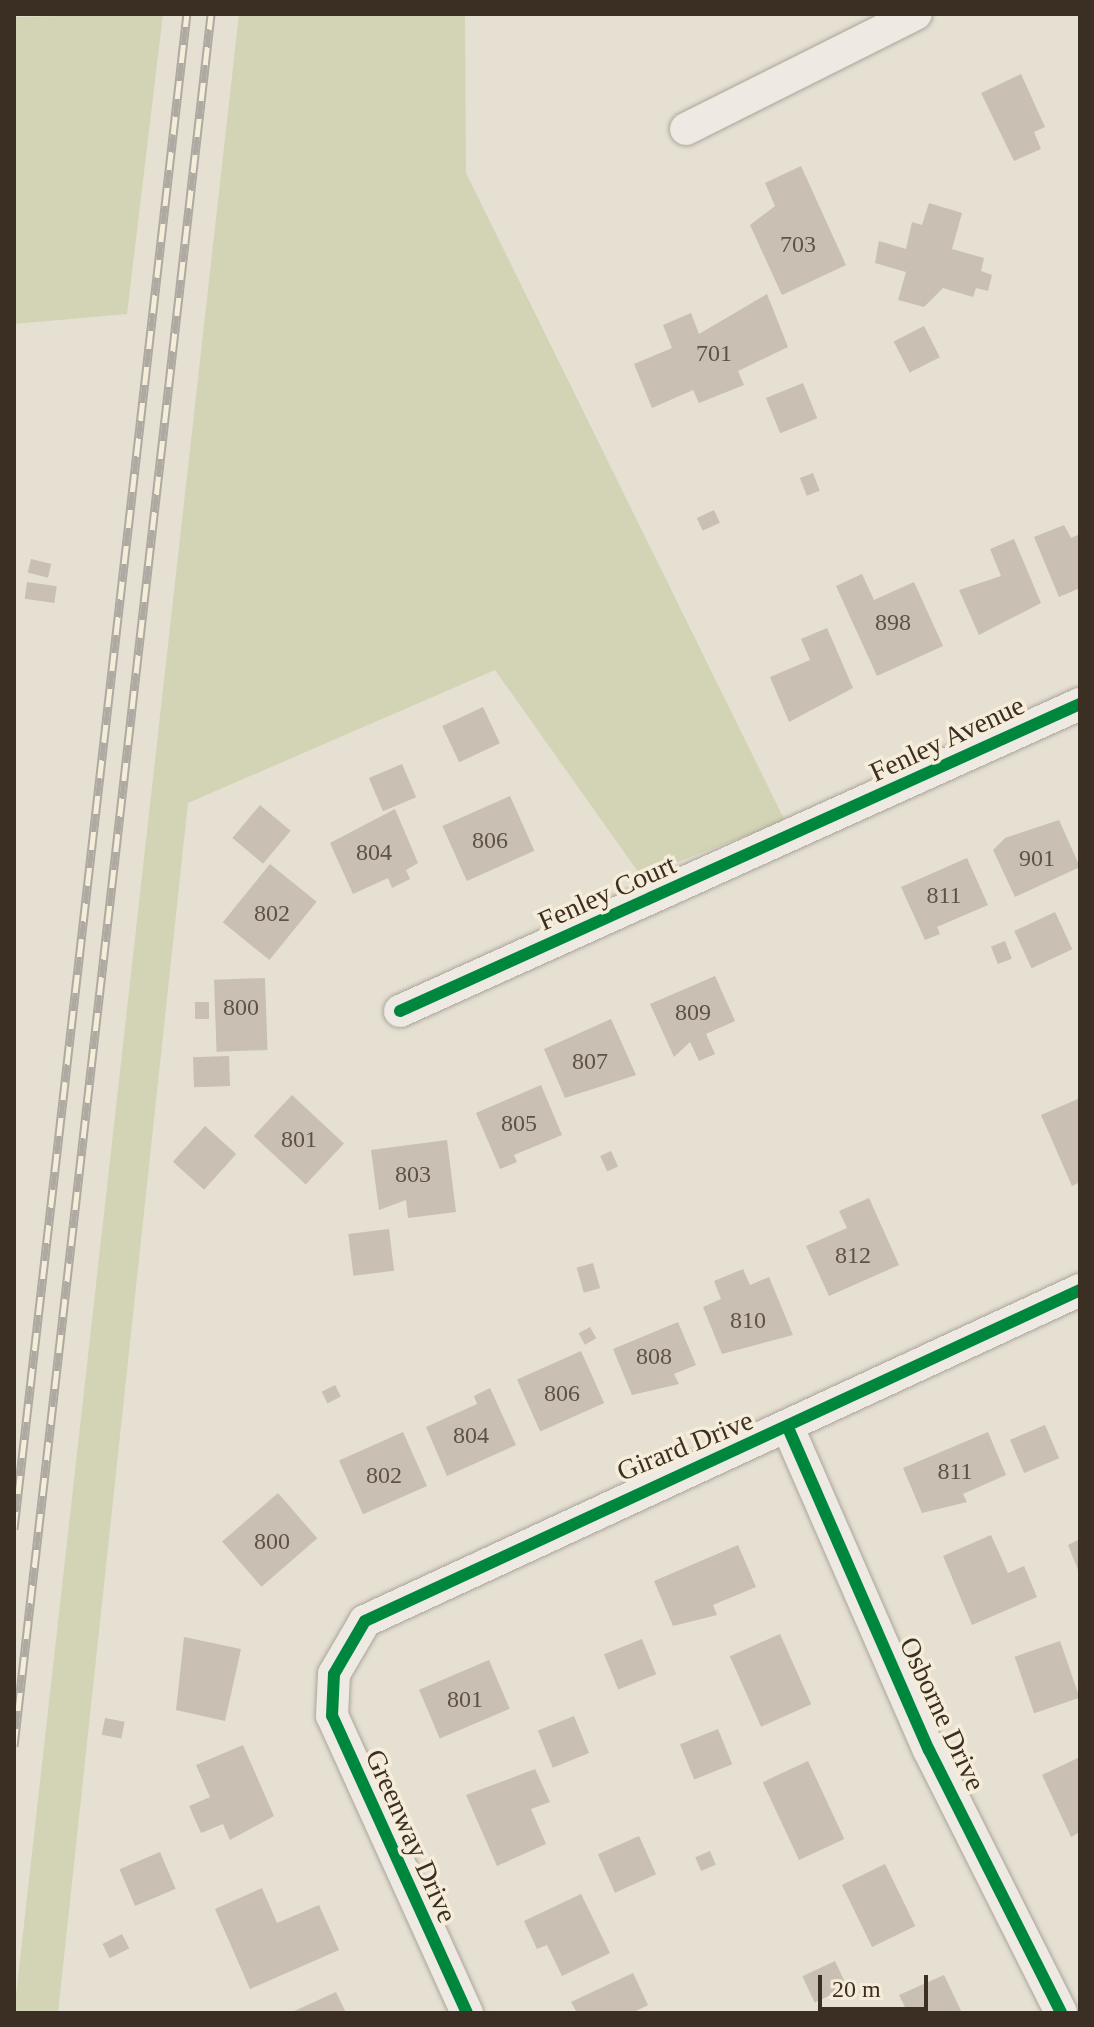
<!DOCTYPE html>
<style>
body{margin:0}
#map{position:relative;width:1094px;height:2027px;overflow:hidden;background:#e5e0d2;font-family:"Times New Roman",serif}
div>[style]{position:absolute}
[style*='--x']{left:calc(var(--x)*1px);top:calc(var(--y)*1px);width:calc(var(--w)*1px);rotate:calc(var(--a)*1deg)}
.green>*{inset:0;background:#d3d4b5}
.building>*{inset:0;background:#c9bfb3;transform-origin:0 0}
.roads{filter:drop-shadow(0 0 2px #aba59a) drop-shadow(0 0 2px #aba59a)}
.street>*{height:32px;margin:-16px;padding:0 16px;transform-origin:16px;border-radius:16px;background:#eeeae3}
.rail>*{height:9px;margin-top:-4.5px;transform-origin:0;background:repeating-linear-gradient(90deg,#f5edd9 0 18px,#aeaaa2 0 36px);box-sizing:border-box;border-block:2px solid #aeaaa2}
.cycleway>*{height:12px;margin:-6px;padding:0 6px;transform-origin:6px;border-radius:6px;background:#00873e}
span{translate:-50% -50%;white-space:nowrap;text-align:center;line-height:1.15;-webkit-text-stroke:7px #f5edd9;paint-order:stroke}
.number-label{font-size:24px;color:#5e5246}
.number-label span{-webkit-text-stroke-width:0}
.street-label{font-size:28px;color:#3b2e22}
.frame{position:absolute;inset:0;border:16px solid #3b2e22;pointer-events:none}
.scale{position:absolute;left:818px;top:1975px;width:110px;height:36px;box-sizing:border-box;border:4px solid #3b2e22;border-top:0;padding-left:10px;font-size:24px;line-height:28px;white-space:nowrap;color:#3b2e22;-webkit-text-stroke:6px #f5edd9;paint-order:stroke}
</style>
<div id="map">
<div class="green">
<div style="clip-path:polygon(163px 14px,127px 314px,14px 324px,14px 17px)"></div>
<div style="clip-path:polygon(239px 14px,465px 14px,466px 173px,785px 821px,641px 876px,495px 670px,188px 803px,58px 2013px,14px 2013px)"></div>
</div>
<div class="building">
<div style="clip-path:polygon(1021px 74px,1045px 127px,1034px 132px,1041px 149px,1014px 161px,981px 93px)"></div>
<div style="clip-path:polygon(801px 166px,846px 265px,782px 295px,750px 225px,775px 206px,765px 183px)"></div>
<div style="clip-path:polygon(929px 203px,962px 213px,952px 249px,984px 258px,981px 271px,992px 275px,988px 291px,976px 288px,973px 297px,943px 288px,924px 307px,898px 300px,906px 272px,875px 263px,879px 241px,906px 249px,912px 222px,922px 225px)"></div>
<div style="clip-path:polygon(767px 294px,788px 347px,738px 371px,744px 385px,699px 403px,693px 390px,652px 408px,634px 364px,672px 348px,663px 325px,691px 313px,699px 334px)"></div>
<div style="left:924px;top:326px;width:35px;height:34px;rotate:63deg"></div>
<div style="left:803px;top:383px;width:38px;height:40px;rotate:68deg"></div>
<div style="left:813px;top:473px;width:19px;height:14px;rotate:69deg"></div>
<div style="left:714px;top:510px;width:14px;height:19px;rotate:65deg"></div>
<div style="clip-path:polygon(1064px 525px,1071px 538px,1080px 534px,1080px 588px,1059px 597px,1034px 537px)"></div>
<div style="clip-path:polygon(1014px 539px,1041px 603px,979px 635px,959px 590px,1001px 576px,990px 549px)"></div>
<div style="left:31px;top:559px;width:21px;height:14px;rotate:14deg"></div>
<div style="clip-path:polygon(862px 574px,874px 600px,914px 582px,943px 646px,877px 676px,836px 586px)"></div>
<div style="left:27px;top:582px;width:30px;height:17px;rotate:8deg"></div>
<div style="clip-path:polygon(827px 628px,853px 688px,789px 722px,770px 677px,810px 660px,801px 639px)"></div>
<div style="left:483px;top:707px;width:40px;height:45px;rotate:65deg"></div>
<div style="left:402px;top:764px;width:36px;height:36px;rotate:67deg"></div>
<div style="left:510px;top:796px;width:60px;height:74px;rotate:66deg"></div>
<div style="left:260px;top:805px;width:40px;height:43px;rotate:40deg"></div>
<div style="clip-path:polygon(395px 809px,418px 863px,406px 870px,410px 879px,392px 888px,388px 878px,353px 894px,330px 843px)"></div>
<div style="clip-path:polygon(1059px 820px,1080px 867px,1015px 897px,993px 850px,1005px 838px)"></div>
<div style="clip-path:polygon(967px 858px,988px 905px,937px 927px,940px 934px,925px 940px,901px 887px)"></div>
<div style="left:270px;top:864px;width:60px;height:75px;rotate:39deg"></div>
<div style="left:1055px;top:912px;width:41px;height:45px;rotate:65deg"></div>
<div style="left:1005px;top:941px;width:19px;height:15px;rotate:69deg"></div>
<div style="clip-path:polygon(715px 976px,735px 1021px,706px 1034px,715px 1054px,699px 1061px,690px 1042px,674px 1057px,650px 1004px)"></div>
<div style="left:265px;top:978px;width:72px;height:51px;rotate:88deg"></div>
<div style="left:195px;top:1002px;width:14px;height:17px"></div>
<div style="clip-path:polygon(611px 1019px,636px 1075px,565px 1098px,544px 1049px)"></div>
<div style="left:229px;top:1056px;width:30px;height:36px;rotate:88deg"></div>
<div style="clip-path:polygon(541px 1085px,562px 1135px,514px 1155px,517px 1162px,500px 1169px,476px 1113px)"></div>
<div style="left:292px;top:1095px;width:71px;height:56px;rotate:43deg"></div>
<div style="clip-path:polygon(1080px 1098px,1080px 1182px,1072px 1186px,1041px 1115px)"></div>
<div style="left:205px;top:1126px;width:42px;height:48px;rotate:42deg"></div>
<div style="clip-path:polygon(447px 1140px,456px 1212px,408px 1218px,406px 1200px,379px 1210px,371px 1150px)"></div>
<div style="left:611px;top:1151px;width:17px;height:12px;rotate:65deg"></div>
<div style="clip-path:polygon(869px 1198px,899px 1265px,829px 1296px,806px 1246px,847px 1228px,839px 1211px)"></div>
<div style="left:389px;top:1229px;width:42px;height:41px;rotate:83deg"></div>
<div style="left:593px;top:1263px;width:26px;height:17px;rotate:74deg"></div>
<div style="clip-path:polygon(743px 1269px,750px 1285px,769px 1277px,793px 1335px,722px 1354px,703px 1307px,721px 1299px,714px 1281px)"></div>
<div style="clip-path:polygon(678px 1322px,696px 1365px,674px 1374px,679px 1384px,632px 1395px,613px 1349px)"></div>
<div style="left:590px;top:1327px;width:13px;height:13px;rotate:61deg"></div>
<div style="left:581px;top:1351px;width:57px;height:70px;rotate:66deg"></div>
<div style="left:335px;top:1385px;width:13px;height:15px;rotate:63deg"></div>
<div style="clip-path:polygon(490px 1388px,516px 1445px,447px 1476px,426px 1427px,477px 1404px,474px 1396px)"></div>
<div style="left:1045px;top:1425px;width:36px;height:38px;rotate:67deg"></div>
<div style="left:403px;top:1432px;width:59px;height:70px;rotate:66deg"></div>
<div style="clip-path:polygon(988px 1432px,1006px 1475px,963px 1494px,967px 1502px,922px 1513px,903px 1468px)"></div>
<div style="left:278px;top:1493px;width:60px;height:74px;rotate:49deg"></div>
<div style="clip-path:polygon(991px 1535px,1008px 1573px,1024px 1566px,1037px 1597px,972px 1625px,943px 1556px)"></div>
<div style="clip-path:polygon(1080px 1539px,1080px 1575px,1068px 1545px)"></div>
<div style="clip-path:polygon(738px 1545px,756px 1587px,713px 1605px,717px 1615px,673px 1626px,654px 1581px)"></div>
<div style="left:780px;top:1634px;width:77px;height:55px;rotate:66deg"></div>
<div style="clip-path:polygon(184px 1637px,241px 1649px,225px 1721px,176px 1710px)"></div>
<div style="left:642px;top:1639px;width:38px;height:41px;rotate:68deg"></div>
<div style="left:1060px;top:1641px;width:60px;height:48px;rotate:71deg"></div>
<div style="left:489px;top:1660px;width:53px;height:76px;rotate:67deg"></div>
<div style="left:574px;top:1716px;width:40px;height:39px;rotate:68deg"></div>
<div style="left:105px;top:1718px;width:20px;height:17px;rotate:11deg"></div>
<div style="left:718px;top:1729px;width:38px;height:41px;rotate:68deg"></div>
<div style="clip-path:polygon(243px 1745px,274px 1816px,230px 1840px,223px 1824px,201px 1833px,189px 1806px,210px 1797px,196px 1765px)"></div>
<div style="clip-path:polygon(1080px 1757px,1080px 1832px,1071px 1837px,1042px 1775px)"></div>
<div style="left:808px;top:1761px;width:86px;height:50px;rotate:65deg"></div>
<div style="clip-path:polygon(535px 1769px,550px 1802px,531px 1809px,546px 1844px,497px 1866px,466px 1795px)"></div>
<div style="left:639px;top:1836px;width:42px;height:45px;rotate:66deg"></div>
<div style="left:710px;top:1851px;width:15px;height:16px;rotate:67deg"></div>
<div style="left:160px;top:1852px;width:40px;height:44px;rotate:67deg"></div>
<div style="left:885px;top:1864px;width:69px;height:48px;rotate:64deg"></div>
<div style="clip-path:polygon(262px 1888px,277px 1923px,319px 1905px,339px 1950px,250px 1989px,215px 1909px)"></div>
<div style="clip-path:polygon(581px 1894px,610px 1953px,562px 1976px,547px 1945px,537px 1949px,524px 1921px)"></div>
<div style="left:122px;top:1934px;width:16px;height:22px;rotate:63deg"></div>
<div style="left:835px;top:1961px;width:29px;height:36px;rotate:65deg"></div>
<div style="clip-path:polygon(633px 1973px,648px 2005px,632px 2013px,577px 2013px,571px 2002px)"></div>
<div style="clip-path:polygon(944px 1975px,962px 2013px,908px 2013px,899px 1995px)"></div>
<div style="clip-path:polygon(336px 1992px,346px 2013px,290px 2013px)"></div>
</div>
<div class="roads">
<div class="street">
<div style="--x:686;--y:129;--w:257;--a:-26.6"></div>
<div style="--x:400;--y:1011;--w:746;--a:-24.3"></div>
<div style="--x:789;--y:1430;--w:349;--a:66.4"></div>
<div style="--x:929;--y:1750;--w:294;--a:63.3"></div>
<div style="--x:467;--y:2013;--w:326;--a:-114.4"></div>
<div style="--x:332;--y:1716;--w:42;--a:-87.3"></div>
<div style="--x:334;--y:1674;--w:61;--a:-59.7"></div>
<div style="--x:365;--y:1621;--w:788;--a:-24.84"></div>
</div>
</div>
<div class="rail">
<div style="--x:14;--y:1529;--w:1525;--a:-83.49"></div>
<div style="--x:14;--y:1746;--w:1743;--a:-83.51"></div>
</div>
<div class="cycleway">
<div style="--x:400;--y:1011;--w:746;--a:-24.3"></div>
<div style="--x:789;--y:1430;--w:349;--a:66.4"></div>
<div style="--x:929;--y:1750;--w:294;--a:63.3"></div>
<div style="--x:467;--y:2013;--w:326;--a:-114.4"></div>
<div style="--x:332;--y:1716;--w:42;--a:-87.3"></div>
<div style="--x:334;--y:1674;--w:61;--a:-59.7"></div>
<div style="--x:365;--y:1621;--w:788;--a:-24.84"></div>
</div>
<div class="number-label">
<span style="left:798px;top:245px">703</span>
<span style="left:714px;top:354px">701</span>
<span style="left:893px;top:623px">898</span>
<span style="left:490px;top:841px">806</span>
<span style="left:374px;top:853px">804</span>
<span style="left:1037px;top:859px">901</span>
<span style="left:944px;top:896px">811</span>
<span style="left:272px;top:914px">802</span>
<span style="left:241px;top:1008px">800</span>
<span style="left:693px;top:1013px">809</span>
<span style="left:590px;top:1062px">807</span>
<span style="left:519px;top:1124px">805</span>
<span style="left:299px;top:1140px">801</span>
<span style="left:413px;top:1175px">803</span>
<span style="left:853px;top:1256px">812</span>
<span style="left:748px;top:1321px">810</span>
<span style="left:654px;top:1357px">808</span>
<span style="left:562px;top:1394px">806</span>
<span style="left:471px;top:1436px">804</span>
<span style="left:955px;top:1472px">811</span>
<span style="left:384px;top:1476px">802</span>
<span style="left:272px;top:1542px">800</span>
<span style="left:465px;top:1700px">801</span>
</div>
<div class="street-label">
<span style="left:947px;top:739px;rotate:-25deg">Fenley Avenue</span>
<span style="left:607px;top:893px;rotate:-24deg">Fenley Court</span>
<span style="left:685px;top:1446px;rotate:-22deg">Girard Drive</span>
<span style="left:942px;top:1714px;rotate:65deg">Osborne Drive</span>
<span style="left:411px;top:1836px;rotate:66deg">Greenway Drive</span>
</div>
<div class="frame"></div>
<div class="scale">20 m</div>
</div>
